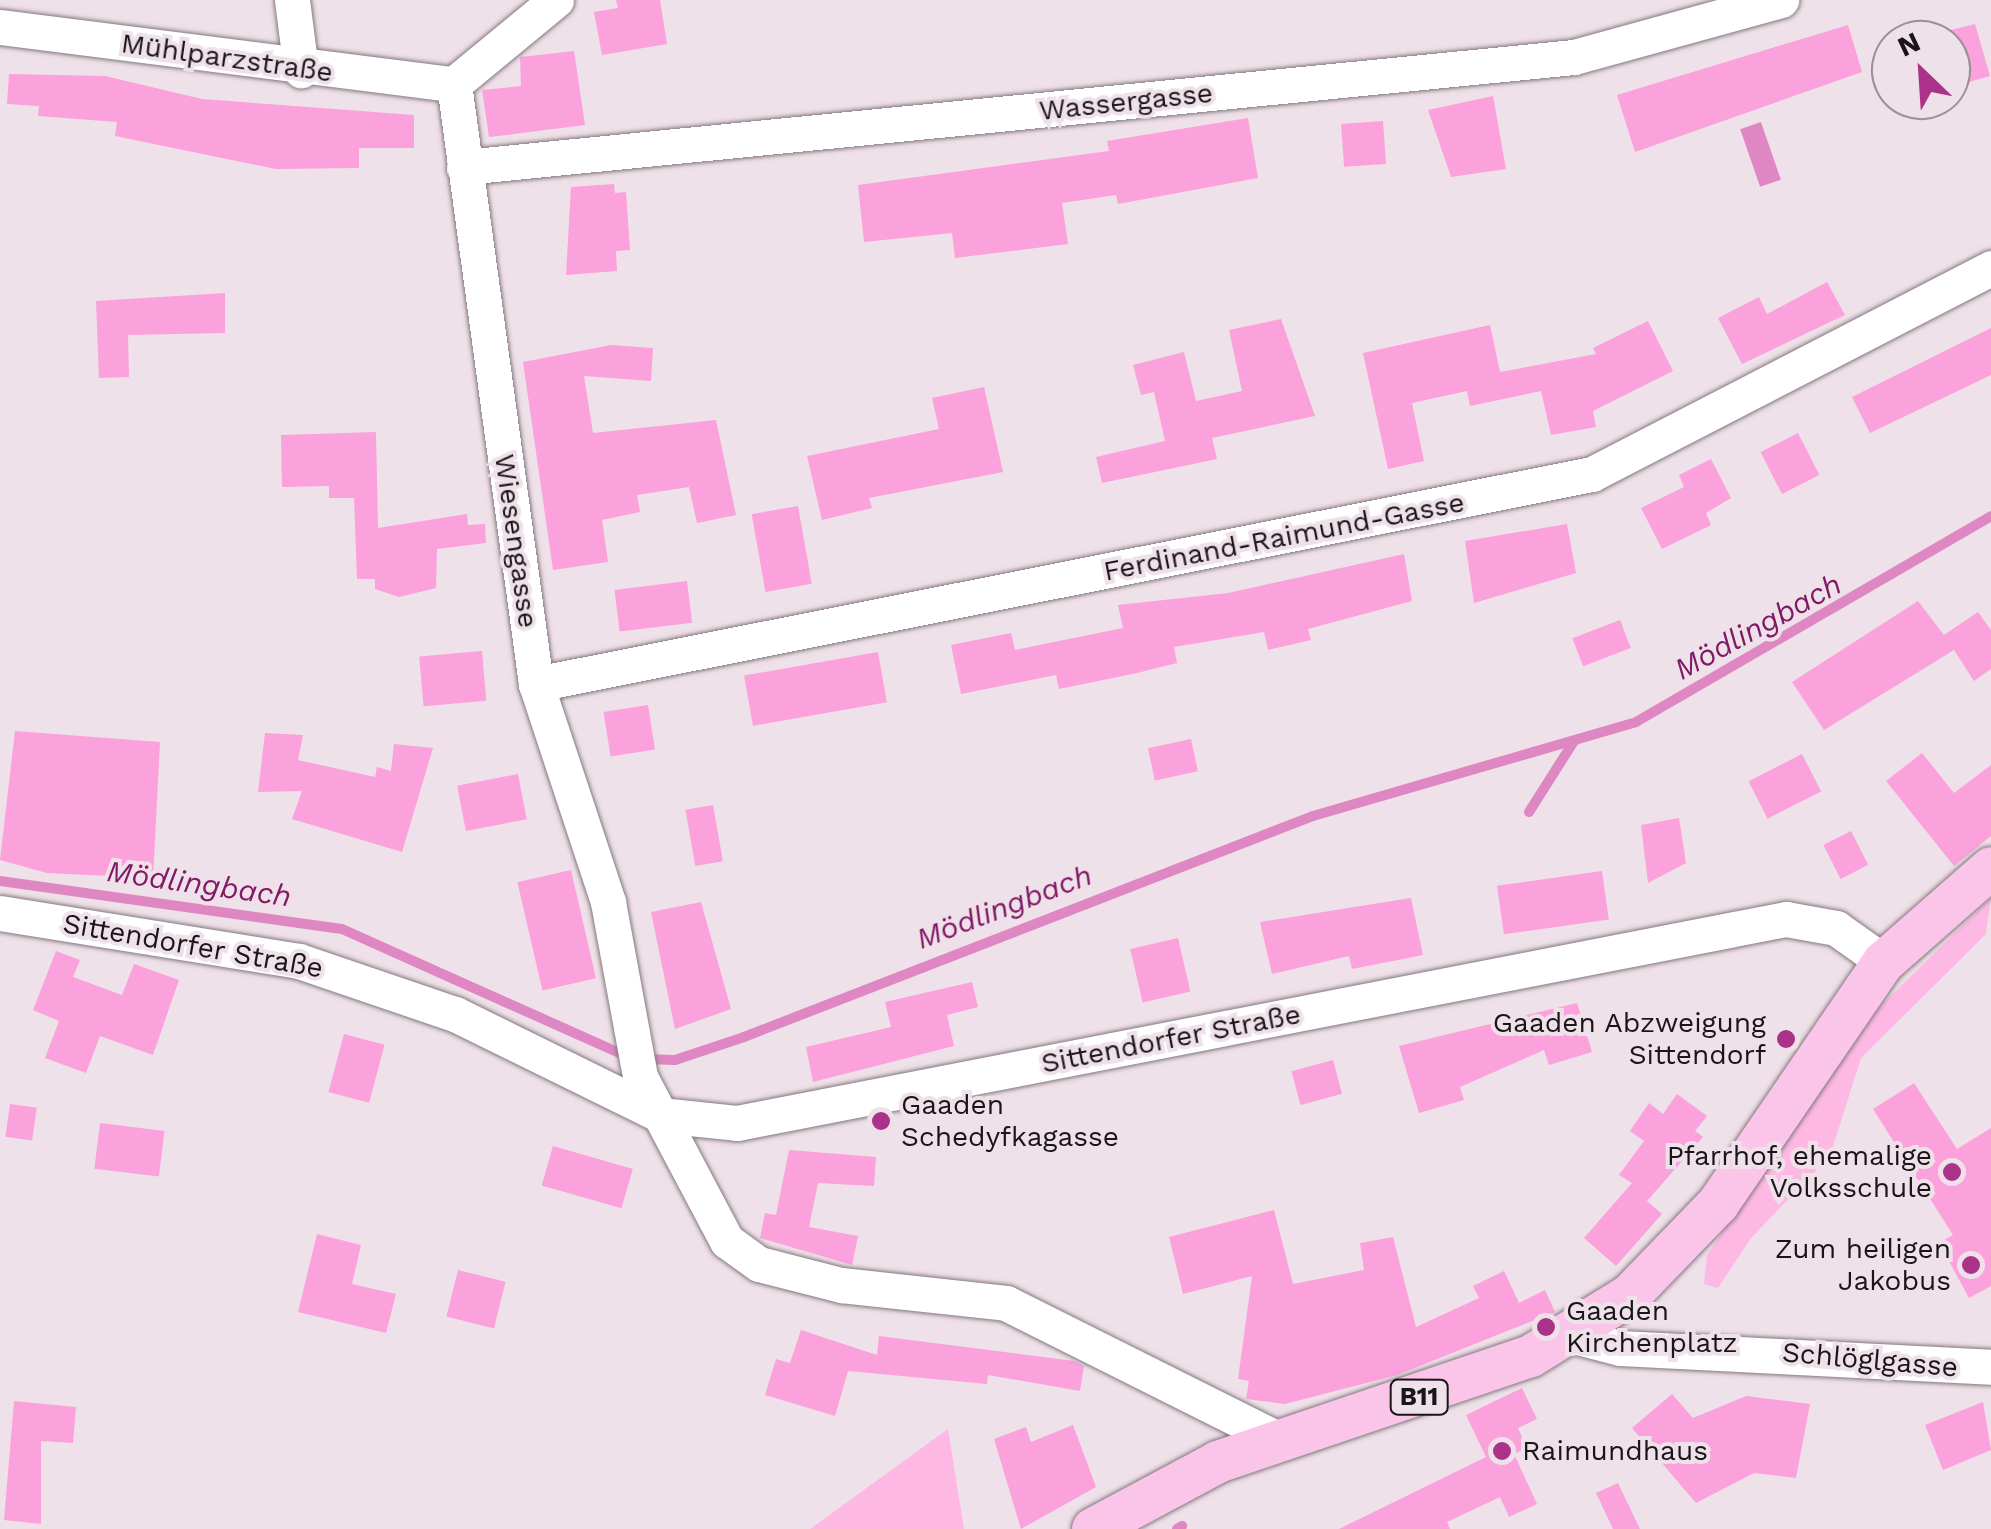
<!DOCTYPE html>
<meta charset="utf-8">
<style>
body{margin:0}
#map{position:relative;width:1991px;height:1529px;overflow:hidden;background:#efe1e9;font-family:"Work Sans",sans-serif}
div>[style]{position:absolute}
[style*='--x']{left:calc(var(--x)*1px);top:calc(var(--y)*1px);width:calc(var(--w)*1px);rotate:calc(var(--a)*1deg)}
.green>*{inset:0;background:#fdb9e4}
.water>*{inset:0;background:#df87c2;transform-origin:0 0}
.stream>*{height:10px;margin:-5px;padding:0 5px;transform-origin:5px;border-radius:5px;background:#df87c2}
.building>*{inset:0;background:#fba1dc;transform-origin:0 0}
.roads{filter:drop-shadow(0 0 2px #84787f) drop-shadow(0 0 2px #84787f)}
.minor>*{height:35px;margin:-17.5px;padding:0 17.5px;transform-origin:17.5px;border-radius:17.5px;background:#fff}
.major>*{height:42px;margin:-21px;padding:0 21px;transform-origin:21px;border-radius:21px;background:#fbc5e9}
.dots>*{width:28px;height:28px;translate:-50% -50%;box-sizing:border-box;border:5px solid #efe1e9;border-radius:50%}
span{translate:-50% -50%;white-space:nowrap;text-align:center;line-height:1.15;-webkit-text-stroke:8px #efe1e9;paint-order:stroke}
.shield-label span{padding:2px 8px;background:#efe1e9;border:2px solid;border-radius:8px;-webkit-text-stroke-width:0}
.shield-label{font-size:25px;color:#1a1618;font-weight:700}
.street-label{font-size:28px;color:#1a1618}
.poi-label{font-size:28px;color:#1a1618}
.right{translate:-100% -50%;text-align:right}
.left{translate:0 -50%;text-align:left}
.water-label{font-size:30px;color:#811966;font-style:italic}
.north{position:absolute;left:1871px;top:20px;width:100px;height:100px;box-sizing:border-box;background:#efe1e9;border:2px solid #9a9095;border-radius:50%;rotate:335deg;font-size:28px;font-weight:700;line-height:40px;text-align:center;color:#1a1618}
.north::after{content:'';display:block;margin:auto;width:35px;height:45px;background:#aa3289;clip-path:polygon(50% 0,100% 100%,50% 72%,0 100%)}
</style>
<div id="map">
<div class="green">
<div style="clip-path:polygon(1991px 898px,1986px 934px,1861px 1058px,1830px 1156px,1751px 1238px,1718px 1288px,1704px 1284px,1707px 1255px,1866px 1020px)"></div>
<div style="clip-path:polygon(948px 1429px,964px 1529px,810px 1529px)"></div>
</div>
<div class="water">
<div style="left:1761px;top:122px;width:61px;height:22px;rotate:71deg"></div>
</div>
<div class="stream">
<div style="--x:1529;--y:812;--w:84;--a:-57.6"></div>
<div style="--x:0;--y:881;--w:345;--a:8"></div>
<div style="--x:342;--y:929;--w:313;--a:24.1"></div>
<div style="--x:645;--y:1059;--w:30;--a:2"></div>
<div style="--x:675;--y:1060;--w:73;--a:-18.4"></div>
<div style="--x:744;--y:1037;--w:610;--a:-21.23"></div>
<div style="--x:1313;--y:816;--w:336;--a:-16.2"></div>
<div style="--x:1636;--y:722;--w:410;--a:-30.1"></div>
<div style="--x:1177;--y:1529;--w:6;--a:-31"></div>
</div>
<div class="building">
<div style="clip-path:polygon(616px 0,660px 0,667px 44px,602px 55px,594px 12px,618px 8px)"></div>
<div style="clip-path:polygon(1975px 24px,1990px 76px,1951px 87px,1951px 30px)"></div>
<div style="clip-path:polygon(1848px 25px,1862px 72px,1635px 152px,1617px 95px)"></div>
<div style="clip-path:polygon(574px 51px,585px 125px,489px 137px,482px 90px,521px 86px,520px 57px)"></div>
<div style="clip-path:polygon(9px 74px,105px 76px,202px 99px,414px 115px,414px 148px,359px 148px,359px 168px,276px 169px,115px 136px,117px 122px,38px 116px,39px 106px,7px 104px)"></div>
<div style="clip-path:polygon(1493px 96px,1506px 169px,1451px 177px,1428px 110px)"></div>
<div style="clip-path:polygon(1248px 118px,1258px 178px,1118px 204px,1116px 195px,1062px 203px,1068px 244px,955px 258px,952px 233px,864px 242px,858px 185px,1109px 151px,1107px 141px)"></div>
<div style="left:1383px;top:121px;width:43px;height:42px;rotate:86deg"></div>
<div style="clip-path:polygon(614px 184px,615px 193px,626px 192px,630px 250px,616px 251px,617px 271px,566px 275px,571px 187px)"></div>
<div style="clip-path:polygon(1827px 282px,1845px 315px,1742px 364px,1718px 318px,1759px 297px,1767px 314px)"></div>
<div style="clip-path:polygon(225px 293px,225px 333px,128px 335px,129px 377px,99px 378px,96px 301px)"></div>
<div style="clip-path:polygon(1281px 319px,1315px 416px,1212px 438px,1217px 459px,1102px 483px,1096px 457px,1165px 441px,1154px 392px,1141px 395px,1133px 365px,1184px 352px,1196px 401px,1242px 391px,1229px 330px)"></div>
<div style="clip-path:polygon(1648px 321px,1673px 371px,1593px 411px,1596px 427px,1551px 435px,1541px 391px,1470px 406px,1467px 391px,1412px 403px,1424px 461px,1388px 469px,1363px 353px,1490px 325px,1500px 372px,1596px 354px,1593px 348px)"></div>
<div style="clip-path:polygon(1991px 328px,1991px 375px,1870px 433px,1852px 397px)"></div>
<div style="clip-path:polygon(611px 345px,653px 348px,651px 381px,584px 376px,593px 433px,716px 420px,736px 515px,697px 523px,689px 487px,637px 495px,640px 512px,602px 520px,608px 562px,553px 570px,523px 362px)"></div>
<div style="clip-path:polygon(984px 387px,1003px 472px,869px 498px,872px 508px,822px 520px,807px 456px,939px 429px,932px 398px)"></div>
<div style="clip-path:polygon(376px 432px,378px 528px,467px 514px,468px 525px,485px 524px,486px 543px,437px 549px,436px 588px,399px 597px,375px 589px,375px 579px,357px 579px,354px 498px,329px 498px,329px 486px,282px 487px,281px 435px)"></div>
<div style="left:1798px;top:433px;width:47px;height:42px;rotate:63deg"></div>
<div style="clip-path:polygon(1711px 459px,1731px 498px,1706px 513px,1711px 525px,1662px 549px,1641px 508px,1684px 487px,1679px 475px)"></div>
<div style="left:798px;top:506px;width:79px;height:47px;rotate:80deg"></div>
<div style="clip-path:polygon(1567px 524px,1576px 573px,1474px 603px,1465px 541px)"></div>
<div style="clip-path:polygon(1404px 554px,1412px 601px,1308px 629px,1311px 640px,1268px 650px,1264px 632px,1174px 647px,1177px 663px,1137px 673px,1059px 689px,1056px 675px,961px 694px,951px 645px,1011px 633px,1015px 650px,1123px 628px,1118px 605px,1228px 593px)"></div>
<div style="left:687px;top:581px;width:42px;height:73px;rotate:83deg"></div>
<div style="clip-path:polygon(1918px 601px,1944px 635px,1978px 612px,1991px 630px,1991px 669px,1974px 681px,1954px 650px,1824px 730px,1792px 682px)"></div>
<div style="left:1620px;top:620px;width:30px;height:51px;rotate:69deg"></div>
<div style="left:482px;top:651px;width:50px;height:63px;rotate:85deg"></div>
<div style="left:878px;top:652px;width:51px;height:136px;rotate:80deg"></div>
<div style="left:648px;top:705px;width:45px;height:45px;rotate:81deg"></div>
<div style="clip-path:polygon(15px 731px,160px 742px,153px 878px,47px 873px,0 860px)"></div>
<div style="clip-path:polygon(265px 733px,303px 735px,298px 760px,375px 777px,377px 767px,391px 771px,394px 744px,433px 748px,402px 852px,292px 819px,302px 791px,258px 792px)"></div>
<div style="left:1191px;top:739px;width:33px;height:44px;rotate:78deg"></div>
<div style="clip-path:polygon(1922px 753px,1954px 793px,1991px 765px,1991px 836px,1954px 866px,1886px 781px)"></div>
<div style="left:1802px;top:754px;width:42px;height:60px;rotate:63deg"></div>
<div style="left:518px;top:774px;width:46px;height:62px;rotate:79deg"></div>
<div style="left:713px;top:805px;width:57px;height:28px;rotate:80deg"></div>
<div style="clip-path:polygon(1679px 818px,1686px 863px,1648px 883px,1641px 825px)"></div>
<div style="left:1851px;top:831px;width:38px;height:31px;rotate:63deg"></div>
<div style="left:571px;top:870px;width:111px;height:55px;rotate:77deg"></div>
<div style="left:1602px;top:871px;width:49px;height:106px;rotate:82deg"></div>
<div style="clip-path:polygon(1411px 898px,1423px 955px,1352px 969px,1349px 956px,1272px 974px,1260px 922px)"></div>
<div style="clip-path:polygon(701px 902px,731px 1009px,675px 1029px,651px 912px)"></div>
<div style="left:1178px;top:938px;width:55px;height:49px;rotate:77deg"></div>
<div style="clip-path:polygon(56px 951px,80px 960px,73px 977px,122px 995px,134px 964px,179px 980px,153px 1055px,100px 1036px,86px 1073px,45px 1058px,59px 1021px,33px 1010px)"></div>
<div style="clip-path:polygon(972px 982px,978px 1007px,947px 1015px,954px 1046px,813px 1082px,806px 1047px,891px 1027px,885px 1002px)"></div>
<div style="clip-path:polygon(1577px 1003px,1592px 1052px,1549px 1065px,1544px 1050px,1460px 1087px,1464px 1100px,1419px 1113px,1399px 1046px)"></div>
<div style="left:344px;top:1034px;width:42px;height:60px;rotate:15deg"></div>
<div style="left:1333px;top:1060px;width:35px;height:43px;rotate:75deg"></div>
<div style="clip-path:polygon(1914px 1083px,1957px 1149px,1991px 1128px,1991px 1286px,1969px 1298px,1939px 1243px,1953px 1235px,1873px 1109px)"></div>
<div style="clip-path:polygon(1677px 1094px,1707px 1116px,1695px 1131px,1703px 1137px,1647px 1201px,1662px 1214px,1616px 1266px,1584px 1238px,1632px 1183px,1619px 1175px,1644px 1141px,1630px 1131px,1649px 1103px,1663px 1114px)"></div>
<div style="left:10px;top:1104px;width:27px;height:33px;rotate:8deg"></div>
<div style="left:100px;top:1123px;width:65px;height:46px;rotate:7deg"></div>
<div style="left:553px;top:1146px;width:83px;height:41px;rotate:16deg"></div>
<div style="clip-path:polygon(789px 1150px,876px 1157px,874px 1186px,818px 1183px,809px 1227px,858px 1236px,852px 1265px,760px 1238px,765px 1213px,776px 1215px)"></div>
<div style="clip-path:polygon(1274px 1210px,1293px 1284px,1364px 1270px,1360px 1243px,1393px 1237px,1416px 1327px,1479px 1298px,1473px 1286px,1504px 1271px,1519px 1303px,1545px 1290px,1555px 1312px,1397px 1375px,1285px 1404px,1246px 1399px,1249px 1381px,1238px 1379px,1252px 1276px,1183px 1294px,1169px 1237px)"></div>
<div style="clip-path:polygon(317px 1234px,361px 1245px,352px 1284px,396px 1294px,386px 1333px,298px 1312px)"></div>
<div style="left:458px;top:1270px;width:49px;height:48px;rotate:14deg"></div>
<div style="clip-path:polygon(801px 1330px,877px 1355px,879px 1336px,1074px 1361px,1084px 1366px,1080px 1391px,988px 1375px,987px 1384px,848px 1371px,835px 1416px,765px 1395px,776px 1359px,790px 1363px)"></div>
<div style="clip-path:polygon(1522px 1388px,1537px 1419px,1518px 1428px,1527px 1448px,1514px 1454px,1537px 1504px,1509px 1517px,1500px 1497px,1447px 1522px,1450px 1529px,1339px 1529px,1486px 1457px,1466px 1415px)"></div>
<div style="clip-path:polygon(1672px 1394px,1693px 1418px,1746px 1396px,1810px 1404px,1796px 1478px,1754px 1473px,1696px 1503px,1632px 1428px)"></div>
<div style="clip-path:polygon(14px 1401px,76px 1407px,73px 1443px,41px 1441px,41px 1524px,4px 1520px)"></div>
<div style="clip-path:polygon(1983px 1402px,1991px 1450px,1943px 1470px,1925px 1425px)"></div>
<div style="clip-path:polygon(1073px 1425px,1096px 1487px,1021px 1529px,994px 1439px,1026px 1427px,1031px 1442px)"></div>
<div style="clip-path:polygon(1618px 1483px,1640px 1529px,1613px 1529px,1596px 1493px)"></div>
</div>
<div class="roads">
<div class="minor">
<div style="--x:292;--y:0;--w:71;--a:82.7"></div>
<div style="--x:556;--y:0;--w:132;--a:140.5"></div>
<div style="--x:454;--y:84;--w:606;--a:82.22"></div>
<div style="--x:536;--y:684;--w:230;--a:71.7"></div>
<div style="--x:608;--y:902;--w:178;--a:79.6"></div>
<div style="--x:640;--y:1077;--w:186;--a:62.1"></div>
<div style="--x:727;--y:1241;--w:39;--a:36"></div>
<div style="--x:759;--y:1264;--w:85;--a:14.4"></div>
<div style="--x:841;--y:1285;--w:166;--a:6.2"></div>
<div style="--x:1006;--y:1303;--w:306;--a:26.6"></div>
<div style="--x:0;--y:27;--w:458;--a:7.2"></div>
<div style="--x:464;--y:167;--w:1115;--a:-5.66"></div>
<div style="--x:1574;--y:57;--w:215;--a:-15.4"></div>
<div style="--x:536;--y:684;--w:1077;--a:-11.25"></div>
<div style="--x:1592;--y:474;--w:449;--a:-27.3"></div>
<div style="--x:0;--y:913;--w:303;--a:9.1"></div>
<div style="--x:299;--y:961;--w:165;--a:18.8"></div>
<div style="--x:455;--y:1014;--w:229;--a:26.2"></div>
<div style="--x:660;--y:1115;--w:77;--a:5.9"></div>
<div style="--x:737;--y:1123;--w:1069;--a:-11.01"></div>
<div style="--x:1786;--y:919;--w:51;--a:10.2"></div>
<div style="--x:1836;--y:928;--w:59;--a:35.3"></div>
<div style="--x:1570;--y:1335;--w:52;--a:14.6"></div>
<div style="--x:1620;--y:1348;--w:371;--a:2.9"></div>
</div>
<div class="major">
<div style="--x:1093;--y:1529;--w:142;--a:-28.2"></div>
<div style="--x:1218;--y:1462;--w:330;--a:-18.7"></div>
<div style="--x:1531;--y:1356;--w:116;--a:-31.6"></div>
<div style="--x:1630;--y:1295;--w:127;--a:-46"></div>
<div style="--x:1718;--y:1204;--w:293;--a:-55.6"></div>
<div style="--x:1884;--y:962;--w:142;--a:-41.3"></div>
</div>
</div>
<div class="dots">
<div style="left:1786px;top:1039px;background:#aa3289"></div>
<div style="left:881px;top:1121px;background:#aa3289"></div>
<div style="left:1952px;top:1172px;background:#aa3289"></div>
<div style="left:1971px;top:1265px;background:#aa3289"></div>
<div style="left:1546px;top:1327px;background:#aa3289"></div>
<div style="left:1502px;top:1451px;background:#aa3289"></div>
</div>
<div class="shield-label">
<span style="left:1419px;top:1397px">B11</span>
</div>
<div class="street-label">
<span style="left:227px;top:58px;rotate:8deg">Mühlparzstraße</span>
<span style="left:1126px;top:102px;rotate:-6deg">Wassergasse</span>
<span style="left:1284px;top:537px;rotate:-11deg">Ferdinand-Raimund-Gasse</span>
<span style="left:516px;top:541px;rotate:82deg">Wiesengasse</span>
<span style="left:193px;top:946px;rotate:10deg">Sittendorfer Straße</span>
<span style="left:1171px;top:1039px;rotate:-11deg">Sittendorfer Straße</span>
<span style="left:1870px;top:1360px;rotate:5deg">Schlöglgasse</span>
</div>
<div class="poi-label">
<span class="right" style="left:1766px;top:1039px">Gaaden Abzweigung<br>Sittendorf</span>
<span class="left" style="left:901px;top:1121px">Gaaden<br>Schedyfkagasse</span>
<span class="right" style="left:1932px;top:1172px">Pfarrhof, ehemalige<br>Volksschule</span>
<span class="right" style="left:1951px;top:1265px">Zum heiligen<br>Jakobus</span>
<span class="left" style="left:1566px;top:1327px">Gaaden<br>Kirchenplatz</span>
<span class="left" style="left:1522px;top:1451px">Raimundhaus</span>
</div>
<div class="water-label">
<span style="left:1758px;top:627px;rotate:-29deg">Mödlingbach</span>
<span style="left:199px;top:884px;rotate:8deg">Mödlingbach</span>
<span style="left:1004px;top:907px;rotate:-21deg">Mödlingbach</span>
</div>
<div class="north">N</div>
</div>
